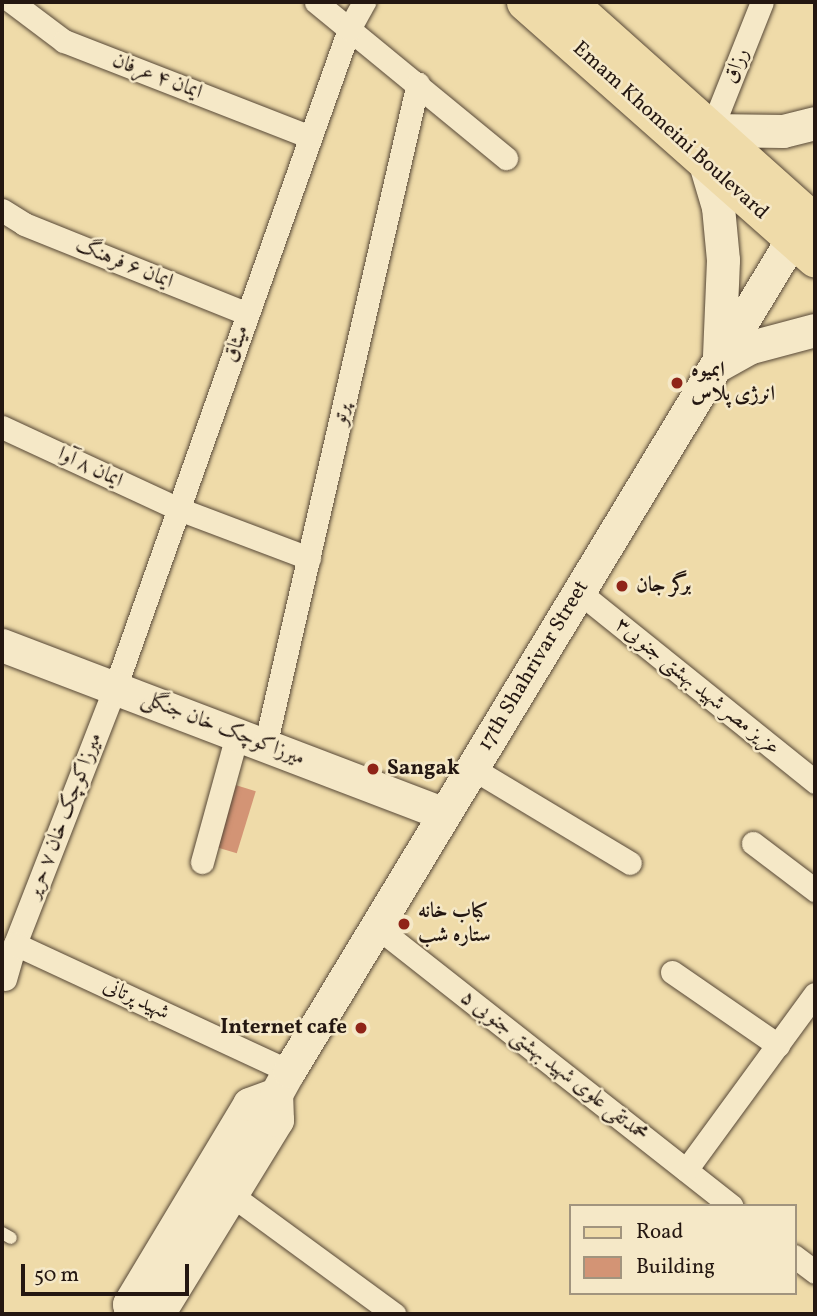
<!DOCTYPE html>
<meta charset="utf-8">
<style>
body{margin:0}
#map{position:relative;width:817px;height:1316px;overflow:hidden;background:#efdba9;font-family:Vollkorn,Amiri,serif}
div>[style]{position:absolute}
[style*='--x']{left:calc(var(--x)*1px);top:calc(var(--y)*1px);width:calc(var(--w)*1px);rotate:calc(var(--a)*1deg)}
.building>*{inset:0;background:#d39475;transform-origin:0 0}
.roads{filter:drop-shadow(0 0 2px #574837) drop-shadow(0 0 2px #574837)}
.service>*{height:12px;margin:-6px;padding:0 6px;transform-origin:6px;border-radius:6px;background:#f5e8c7}
.minor>*{height:23px;margin:-11.5px;padding:0 11.5px;transform-origin:11.5px;border-radius:11.5px;background:#f5e8c7}
.secondary>*{height:33px;margin:-16.5px;padding:0 16.5px;transform-origin:16.5px;border-radius:16.5px;background:#f5e8c7}
.primary>*{height:37px;margin:-18.5px;padding:0 18.5px;transform-origin:18.5px;border-radius:18.5px;background:#efdba9}
.dots>*{width:19px;height:19px;translate:-50% -50%;box-sizing:border-box;border:4px solid #f5e8c7;border-radius:50%}
span{translate:-50% -50%;white-space:nowrap;text-align:center;line-height:1.15;-webkit-text-stroke:5px #f5e8c7;paint-order:stroke}
.street-label{font-size:21px;color:#241711}
.poi-label{font-size:21px;color:#241711;font-weight:700}
.left{translate:0 -50%;text-align:left}
.right{translate:-100% -50%;text-align:right}
.frame{position:absolute;inset:0;border:4px solid #241711;pointer-events:none}
.legend{position:absolute;left:569px;top:1204px;width:228px;height:91px;box-sizing:border-box;background:#f5e8c7;border:2px solid #a1947e;margin:0;padding:9px 12px;list-style:none;font-size:21px;color:#241711}
.legend li{display:flex;align-items:center;gap:14px;height:35px}
.legend b{width:35px;border:2px solid #a1947e}
.scale{position:absolute;left:21px;top:1264px;width:168px;height:32px;box-sizing:border-box;border:4px solid #241711;border-top:0;padding-left:9px;font-size:21px;line-height:24px;white-space:nowrap;color:#241711;-webkit-text-stroke:5px #f5e8c7;paint-order:stroke}
</style>
<div id="map">
<div class="building">
<div style="left:229px;top:783px;width:28px;height:65px;rotate:17deg"></div>
</div>
<div class="roads">
<div class="service">
<div style="--x:2;--y:1233;--w:10;--a:29"></div>
</div>
<div class="minor">
<div style="--x:12;--y:2;--w:65;--a:36.9"></div>
<div style="--x:64;--y:41;--w:264;--a:21.3"></div>
<div style="--x:316;--y:2;--w:246;--a:39.4"></div>
<div style="--x:711;--y:130;--w:138;--a:-68.3"></div>
<div style="--x:2;--y:210;--w:26;--a:32"></div>
<div style="--x:24;--y:224;--w:241;--a:21.9"></div>
<div style="--x:2;--y:427;--w:195;--a:24.9"></div>
<div style="--x:179;--y:509;--w:139;--a:20.7"></div>
<div style="--x:579;--y:592;--w:303;--a:38.8"></div>
<div style="--x:265;--y:746;--w:680;--a:-77.01"></div>
<div style="--x:472;--y:768;--w:184;--a:31"></div>
<div style="--x:753;--y:843;--w:78;--a:37.2"></div>
<div style="--x:202;--y:862;--w:132;--a:-74.6"></div>
<div style="--x:377;--y:927;--w:451;--a:38.2"></div>
<div style="--x:15;--y:944;--w:275;--a:-68.7"></div>
<div style="--x:115;--y:688;--w:699;--a:-70.45"></div>
<div style="--x:349;--y:29;--w:31;--a:-61"></div>
<div style="--x:672;--y:972;--w:129;--a:34.6"></div>
<div style="--x:5;--y:979;--w:36;--a:-74"></div>
<div style="--x:15;--y:944;--w:302;--a:24.9"></div>
<div style="--x:686;--y:1170;--w:218;--a:-53.8"></div>
<div style="--x:233;--y:1196;--w:200;--a:36.2"></div>
<div style="--x:794;--y:1256;--w:26;--a:37"></div>
</div>
<div class="secondary">
<div style="--x:711;--y:130;--w:72;--a:0.8"></div>
<div style="--x:783;--y:131;--w:33;--a:-14"></div>
<div style="--x:704;--y:160;--w:49;--a:73.4"></div>
<div style="--x:718;--y:207;--w:53;--a:84.6"></div>
<div style="--x:723;--y:260;--w:95;--a:92.4"></div>
<div style="--x:718;--y:365;--w:38;--a:-29"></div>
<div style="--x:751;--y:347;--w:66;--a:-14.9"></div>
<div style="--x:2;--y:645;--w:473;--a:20.9"></div>
<div style="--x:131;--y:1314;--w:10;--a:-101"></div>
<div style="--x:129;--y:1304;--w:233;--a:-59"></div>
<div style="--x:249;--y:1104;--w:29;--a:-20"></div>
<div style="--x:158;--y:1314;--w:228;--a:-58.5"></div>
<div style="--x:277;--y:1120;--w:26;--a:-92"></div>
<div style="--x:276;--y:1094;--w:26;--a:-61"></div>
<div style="--x:289;--y:1071;--w:997;--a:-58.83"></div>
</div>
<div class="primary">
<div style="--x:525;--y:2;--w:387;--a:41.5"></div>
<div style="--x:568;--y:2;--w:331;--a:41.8"></div>
</div>
</div>
<div class="dots">
<div style="left:677px;top:383px;background:#8f2418"></div>
<div style="left:622px;top:586px;background:#8f2418"></div>
<div style="left:373px;top:769px;background:#8f2418"></div>
<div style="left:404px;top:924px;background:#8f2418"></div>
<div style="left:361px;top:1028px;background:#8f2418"></div>
</div>
<div class="street-label">
<span style="left:737px;top:66px;rotate:-68deg">رزاق</span>
<span style="left:157px;top:77px;rotate:21deg">ایمان ۴ عرفان</span>
<span style="left:670px;top:131px;rotate:42deg">Emam Khomeini Boulevard</span>
<span style="left:124px;top:264px;rotate:22deg">ایمان ۶ فرهنگ</span>
<span style="left:237px;top:344px;rotate:-71deg">میثاق</span>
<span style="left:342px;top:414px;rotate:-77deg">پرتو</span>
<span style="left:90px;top:468px;rotate:25deg">ایمان ۸ آوا</span>
<span style="left:534px;top:666px;rotate:-59deg">17th Shahrivar Street</span>
<span style="left:697px;top:687px;rotate:39deg">عزیز مصر شهید بهشتی جنوبی۳</span>
<span style="left:223px;top:729px;rotate:21deg">میرزاکوچک خان جنگلی</span>
<span style="left:65px;top:816px;rotate:-69deg">میرزاکوچک خان ۷ حریر</span>
<span style="left:136px;top:1000px;rotate:25deg">شهید پرتانی</span>
<span style="left:554px;top:1066px;rotate:38deg">محمدتقی علوی شهید بهشتی جنوبی ۵</span>
</div>
<div class="poi-label">
<span class="left" style="left:691px;top:383px">ابمیوه<br>انرژی پلاس</span>
<span class="left" style="left:636px;top:586px">برگر جان</span>
<span class="left" style="left:387px;top:769px">Sangak</span>
<span class="left" style="left:418px;top:924px">کباب خانه<br>ستاره شب</span>
<span class="right" style="left:347px;top:1028px">Internet cafe</span>
</div>
<div class="frame"></div>
<ul class="legend">
<li><b style="height:9px;background:#efdba9"></b>Road</li>
<li><b style="height:19px;background:#d39475"></b>Building</li>
</ul>
<div class="scale">50 m</div>
</div>
